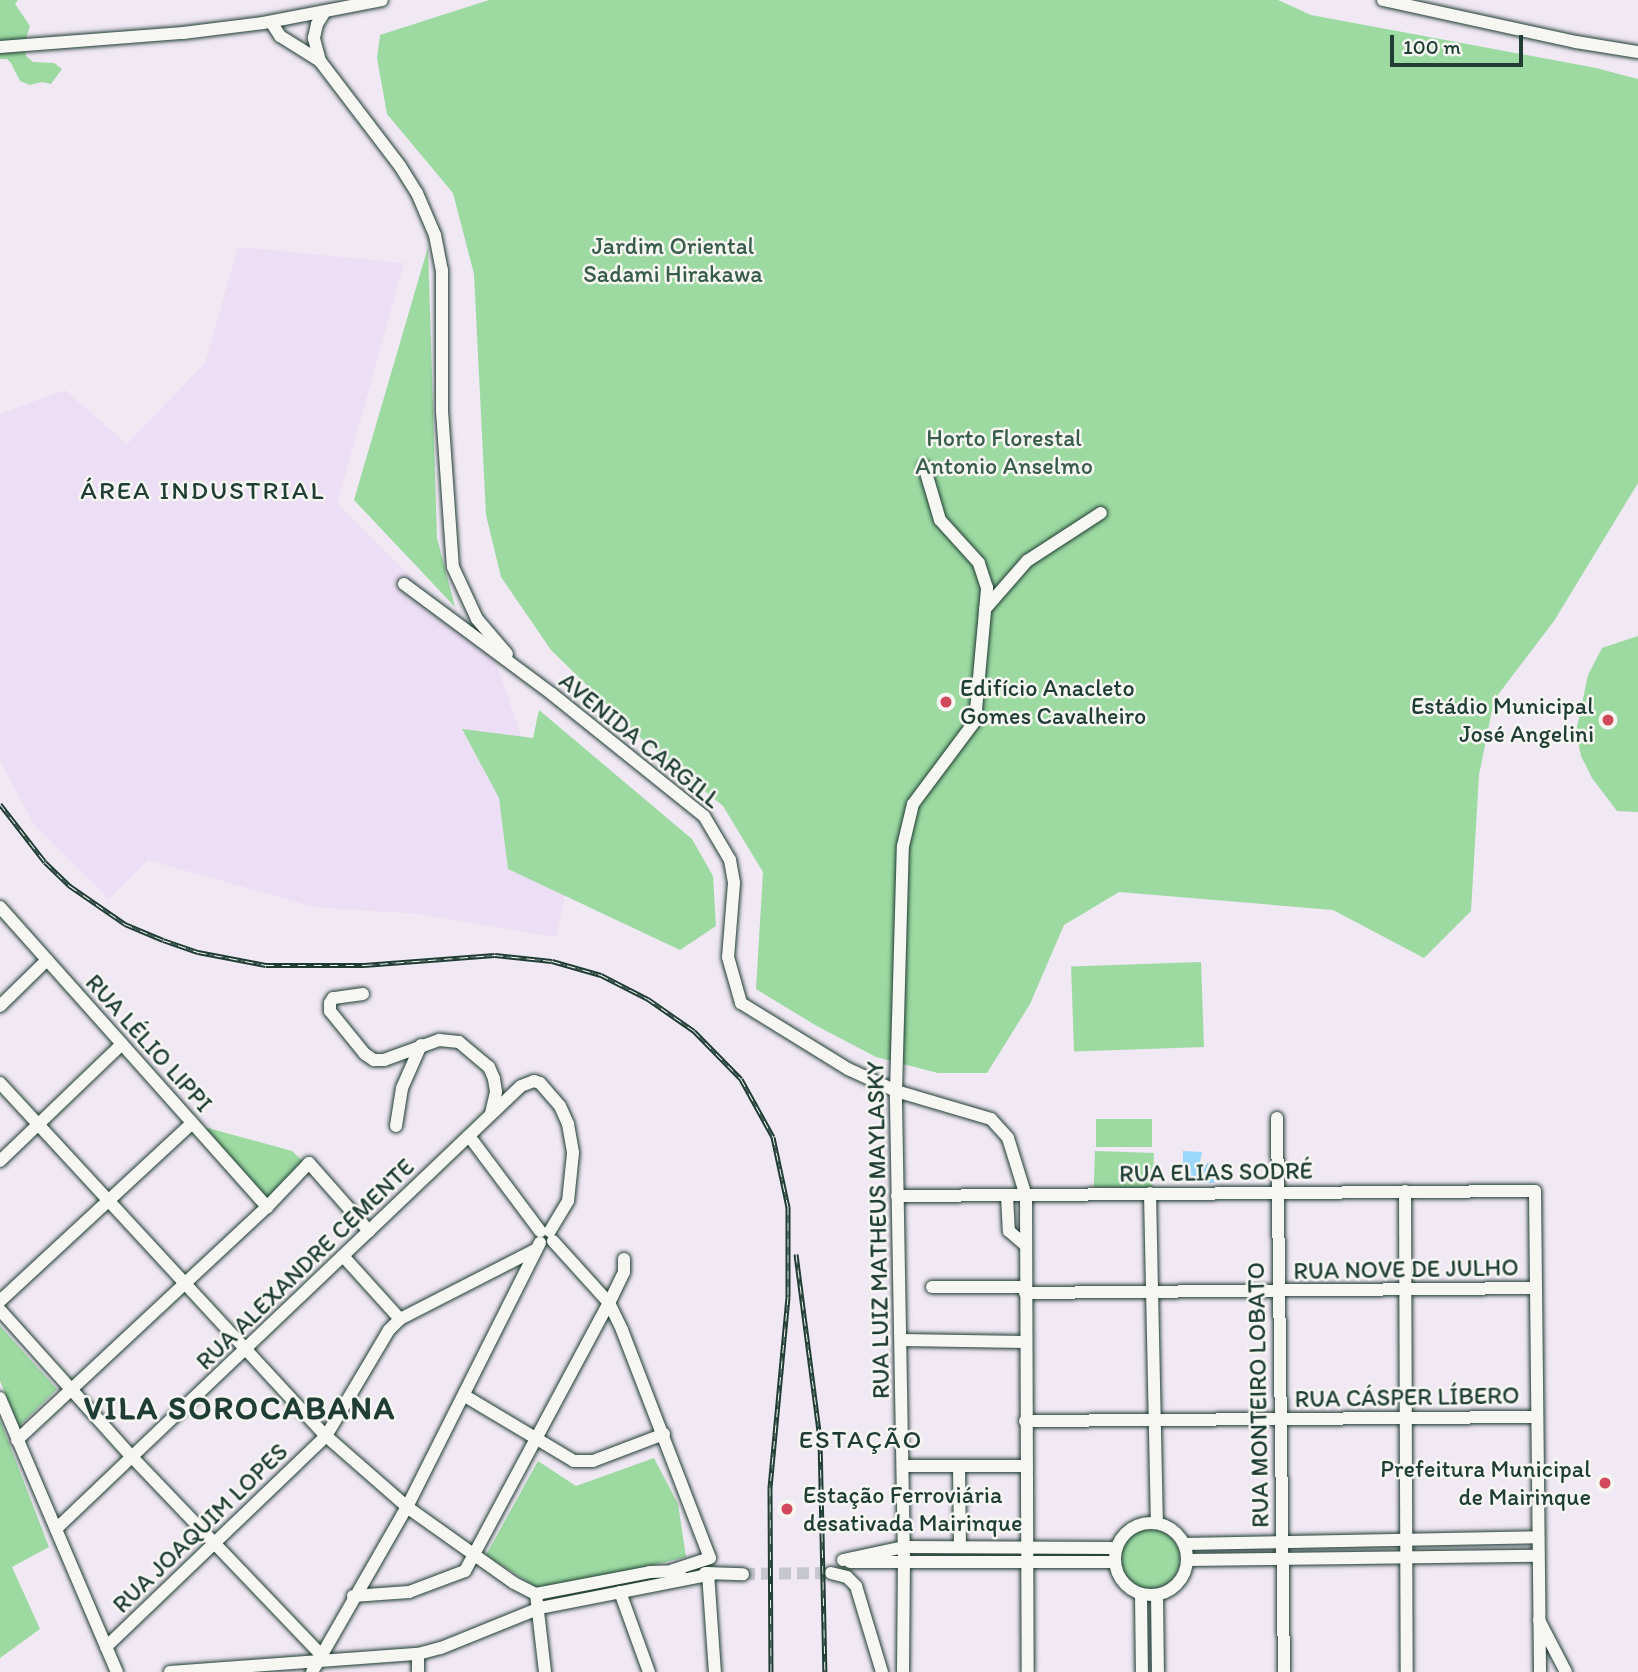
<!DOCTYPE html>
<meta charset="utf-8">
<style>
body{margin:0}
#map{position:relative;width:1638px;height:1672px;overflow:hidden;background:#f0e8f3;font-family:Itim,sans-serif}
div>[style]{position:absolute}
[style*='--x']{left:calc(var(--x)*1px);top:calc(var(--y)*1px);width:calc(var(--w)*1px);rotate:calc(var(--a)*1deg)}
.built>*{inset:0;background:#ecdef4}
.green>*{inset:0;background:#9cdaa2;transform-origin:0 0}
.round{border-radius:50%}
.water>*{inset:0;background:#9bd6fb}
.minor-tunnel>*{height:12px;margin-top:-6px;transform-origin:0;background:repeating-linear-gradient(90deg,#c6c6cd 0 12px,transparent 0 18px)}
.roads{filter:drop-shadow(0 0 2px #1f3d34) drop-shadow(0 0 2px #1f3d34)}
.minor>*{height:12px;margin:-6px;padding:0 6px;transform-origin:6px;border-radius:6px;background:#f6f6f2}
.minor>.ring{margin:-6px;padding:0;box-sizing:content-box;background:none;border:12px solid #f6f6f2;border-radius:50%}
.rail>*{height:5px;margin-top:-2.5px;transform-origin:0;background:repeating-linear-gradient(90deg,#f6f6f2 0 8px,#1f3d34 0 16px);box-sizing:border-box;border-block:2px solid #1f3d34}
.dots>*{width:19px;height:19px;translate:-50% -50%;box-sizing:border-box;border:4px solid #f6f6f2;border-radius:50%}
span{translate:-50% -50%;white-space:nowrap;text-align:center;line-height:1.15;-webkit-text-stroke:5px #f6f6f2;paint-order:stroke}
.park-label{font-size:24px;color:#385c4a}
.poi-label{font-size:24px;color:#1f3d34}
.left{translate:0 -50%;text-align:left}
.right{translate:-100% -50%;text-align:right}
.street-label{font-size:24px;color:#1f3d34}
.neighbourhood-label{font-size:26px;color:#1f3d34;letter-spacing:2px}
.district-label{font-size:32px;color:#1f3d34;font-weight:700;letter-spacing:2px}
.scale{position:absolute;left:1390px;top:35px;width:133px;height:32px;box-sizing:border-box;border:4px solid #1f3d34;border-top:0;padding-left:9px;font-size:21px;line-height:24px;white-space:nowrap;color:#1f3d34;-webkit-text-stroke:5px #f6f6f2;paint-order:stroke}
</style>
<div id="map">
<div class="built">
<div style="clip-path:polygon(238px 247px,404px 263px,337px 504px,495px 660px,569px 877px,556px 937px,419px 914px,314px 907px,148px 860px,109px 899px,35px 826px,0 761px,0 414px,65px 390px,127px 444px,205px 363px)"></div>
</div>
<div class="green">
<div style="clip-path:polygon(0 0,18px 0,15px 4px,30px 26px,24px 45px,26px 56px,33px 62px,54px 63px,62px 69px,51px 84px,42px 82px,30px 85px,20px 81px,11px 63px,7px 59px,0 59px)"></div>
<div style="clip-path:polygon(489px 0,1278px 0,1311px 15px,1596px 68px,1638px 79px,1638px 483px,1554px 621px,1494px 700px,1479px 775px,1471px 911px,1424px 958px,1333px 910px,1119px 892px,1064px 925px,1030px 1004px,987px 1073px,938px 1073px,876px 1057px,815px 1025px,756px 989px,763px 872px,723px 806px,646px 743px,551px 650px,501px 577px,486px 515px,474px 274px,453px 193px,387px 114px,377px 58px,380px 35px)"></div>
<div style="clip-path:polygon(428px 247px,437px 538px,455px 607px,354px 500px)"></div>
<div style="clip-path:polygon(1638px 636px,1638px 812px,1617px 811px,1592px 778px,1581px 756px,1576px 732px,1588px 675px,1602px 648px)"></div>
<div style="clip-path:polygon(539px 710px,692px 839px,713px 876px,716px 926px,680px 950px,508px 869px,499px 798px,462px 729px,533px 738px)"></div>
<div style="left:1201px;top:962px;width:85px;height:130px;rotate:88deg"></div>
<div style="left:1152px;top:1119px;width:28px;height:56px;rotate:90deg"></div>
<div style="clip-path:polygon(208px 1128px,292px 1151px,305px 1163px,266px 1203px,204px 1130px)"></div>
<div style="left:1095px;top:1151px;width:59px;height:36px;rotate:2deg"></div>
<div style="clip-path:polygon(0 1326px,57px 1389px,19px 1426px,0 1381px)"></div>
<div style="clip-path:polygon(0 1420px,49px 1547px,12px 1567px,40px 1629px,0 1658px)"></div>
<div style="clip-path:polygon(654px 1458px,678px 1504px,686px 1557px,569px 1585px,537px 1588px,486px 1555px,538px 1461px,576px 1486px)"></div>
<div class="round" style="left:1120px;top:1529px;width:60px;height:60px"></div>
</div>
<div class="water">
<div style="clip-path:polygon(1183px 1151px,1202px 1152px,1200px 1162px,1205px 1165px,1210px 1162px,1214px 1170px,1214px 1183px,1183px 1182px)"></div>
</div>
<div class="minor-tunnel">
<div style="--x:743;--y:1574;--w:88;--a:-0.7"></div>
</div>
<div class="roads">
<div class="minor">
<div style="--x:1383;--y:0;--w:198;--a:12.3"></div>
<div style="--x:1576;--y:42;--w:63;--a:9.2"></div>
<div style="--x:271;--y:22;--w:17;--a:57"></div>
<div style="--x:280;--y:36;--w:47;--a:32"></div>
<div style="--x:320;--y:61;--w:132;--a:52.7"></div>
<div style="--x:400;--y:166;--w:32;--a:58"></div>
<div style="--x:417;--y:193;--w:46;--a:66.8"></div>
<div style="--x:435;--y:235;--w:36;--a:79"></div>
<div style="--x:442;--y:270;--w:141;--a:90"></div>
<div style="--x:442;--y:411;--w:156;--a:86"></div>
<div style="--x:453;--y:567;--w:57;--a:65.2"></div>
<div style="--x:477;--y:619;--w:46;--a:49.4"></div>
<div style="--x:0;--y:47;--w:184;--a:-4.4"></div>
<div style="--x:183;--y:33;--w:81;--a:-7.1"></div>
<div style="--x:263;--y:23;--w:121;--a:-10.9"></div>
<div style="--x:320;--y:61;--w:24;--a:-105"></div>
<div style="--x:314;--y:38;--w:14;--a:-78"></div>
<div style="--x:317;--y:24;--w:13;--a:-58"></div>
<div style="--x:404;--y:584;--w:184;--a:36.6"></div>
<div style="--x:552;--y:694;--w:195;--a:38.8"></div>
<div style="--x:704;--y:816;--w:51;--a:59.4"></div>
<div style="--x:730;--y:860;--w:23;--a:80"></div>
<div style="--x:734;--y:883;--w:74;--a:94.6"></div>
<div style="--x:728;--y:957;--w:48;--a:74.2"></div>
<div style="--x:741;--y:1003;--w:126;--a:31.7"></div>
<div style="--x:848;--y:1069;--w:53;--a:24.6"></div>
<div style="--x:896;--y:1091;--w:99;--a:16.4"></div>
<div style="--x:991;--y:1119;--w:25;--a:48"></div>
<div style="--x:1008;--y:1138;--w:61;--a:72.8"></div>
<div style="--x:1026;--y:1196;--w:476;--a:89.8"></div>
<div style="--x:985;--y:609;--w:64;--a:-48.8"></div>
<div style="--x:1027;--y:561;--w:88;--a:-33"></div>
<div style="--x:0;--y:907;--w:402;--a:48.3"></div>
<div style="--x:363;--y:994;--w:30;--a:172"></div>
<div style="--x:333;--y:998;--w:6;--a:121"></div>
<div style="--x:330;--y:1003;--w:8;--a:90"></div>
<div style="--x:330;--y:1011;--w:55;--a:50.9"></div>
<div style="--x:365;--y:1054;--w:11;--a:34"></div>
<div style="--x:374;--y:1060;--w:10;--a:0"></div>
<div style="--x:384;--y:1060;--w:59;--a:-20"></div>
<div style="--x:439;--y:1040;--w:20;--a:6"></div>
<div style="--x:459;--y:1042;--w:39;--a:40"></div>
<div style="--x:489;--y:1067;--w:13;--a:67"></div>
<div style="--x:494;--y:1079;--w:13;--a:81"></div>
<div style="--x:496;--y:1092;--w:22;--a:103"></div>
<div style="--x:0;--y:1006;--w:66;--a:-44.4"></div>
<div style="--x:0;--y:1083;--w:481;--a:47.3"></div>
<div style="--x:326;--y:1436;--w:108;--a:41.2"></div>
<div style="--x:407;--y:1507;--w:131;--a:35.4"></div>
<div style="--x:514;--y:1583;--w:25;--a:27"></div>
<div style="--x:536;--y:1594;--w:79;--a:83.4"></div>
<div style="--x:1277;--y:1118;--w:554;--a:89.28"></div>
<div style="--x:396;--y:1126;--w:38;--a:-81"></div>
<div style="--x:402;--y:1088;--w:47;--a:-66.2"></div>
<div style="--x:469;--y:1136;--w:119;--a:53.2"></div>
<div style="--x:0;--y:1161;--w:169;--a:-43.8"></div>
<div style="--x:1405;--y:1191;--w:481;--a:89.8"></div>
<div style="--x:1150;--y:1193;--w:330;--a:88.8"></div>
<div style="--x:897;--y:1196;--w:638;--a:-0.45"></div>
<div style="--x:1535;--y:1191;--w:481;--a:89.4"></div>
<div style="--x:1007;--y:1196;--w:35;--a:87"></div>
<div style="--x:1009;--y:1231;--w:21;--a:41"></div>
<div style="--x:553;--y:1241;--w:84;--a:47.9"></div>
<div style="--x:609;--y:1303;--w:30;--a:64"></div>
<div style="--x:622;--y:1330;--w:244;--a:68.9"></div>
<div style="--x:710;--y:1558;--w:40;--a:162"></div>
<div style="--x:343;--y:1256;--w:85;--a:47.9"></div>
<div style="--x:932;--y:1287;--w:93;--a:0"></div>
<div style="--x:1025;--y:1293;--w:511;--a:-0.56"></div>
<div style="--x:0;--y:1301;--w:262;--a:-42.8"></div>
<div style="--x:0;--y:1310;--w:198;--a:48.1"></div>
<div style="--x:132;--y:1457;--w:274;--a:46.3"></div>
<div style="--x:901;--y:1340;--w:124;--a:0.9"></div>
<div style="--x:465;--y:1396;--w:127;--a:30.8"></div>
<div style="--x:574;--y:1461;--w:19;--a:0"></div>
<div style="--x:593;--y:1461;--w:76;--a:-20.8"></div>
<div style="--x:0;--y:1398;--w:298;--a:66.9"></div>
<div style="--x:1025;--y:1421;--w:512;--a:-0.45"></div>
<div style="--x:17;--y:1440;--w:342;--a:-43"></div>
<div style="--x:267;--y:1207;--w:61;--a:-46.3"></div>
<div style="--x:309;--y:1163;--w:91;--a:48.6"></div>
<div style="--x:903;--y:1466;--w:124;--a:0"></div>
<div style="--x:959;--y:1466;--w:80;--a:89.3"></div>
<div class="ring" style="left:1115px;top:1523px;width:60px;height:60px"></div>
<div style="--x:56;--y:1529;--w:642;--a:-43.61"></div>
<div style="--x:521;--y:1086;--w:14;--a:-21"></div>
<div style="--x:534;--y:1081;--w:6;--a:18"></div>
<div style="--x:540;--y:1083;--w:30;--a:49"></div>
<div style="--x:560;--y:1106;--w:20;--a:66"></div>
<div style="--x:568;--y:1124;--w:29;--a:80"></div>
<div style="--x:573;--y:1153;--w:48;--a:95.9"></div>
<div style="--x:568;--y:1201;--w:35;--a:121"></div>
<div style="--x:1184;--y:1544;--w:354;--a:-1.1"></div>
<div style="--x:843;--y:1560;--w:62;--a:-12"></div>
<div style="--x:904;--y:1547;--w:212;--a:0.3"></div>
<div style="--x:1187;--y:1560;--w:351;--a:-0.7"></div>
<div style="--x:850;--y:1562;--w:264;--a:0"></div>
<div style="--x:705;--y:1573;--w:38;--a:2"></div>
<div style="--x:708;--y:1573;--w:99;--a:86"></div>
<div style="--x:831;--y:1573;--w:16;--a:14"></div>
<div style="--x:847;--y:1577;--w:13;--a:45"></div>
<div style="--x:856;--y:1586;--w:90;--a:73.2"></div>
<div style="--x:620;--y:1592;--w:85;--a:70.1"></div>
<div style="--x:536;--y:1594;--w:116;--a:-10.9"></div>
<div style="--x:650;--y:1572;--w:30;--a:-2"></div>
<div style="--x:1141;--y:1595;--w:77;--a:89.3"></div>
<div style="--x:1157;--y:1595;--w:77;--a:89.3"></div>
<div style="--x:353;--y:1596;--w:56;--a:-4.1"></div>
<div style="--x:409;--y:1592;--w:60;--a:-20.6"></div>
<div style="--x:465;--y:1571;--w:304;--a:-61.8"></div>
<div style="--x:609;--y:1303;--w:34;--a:-64"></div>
<div style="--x:624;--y:1272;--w:13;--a:-90"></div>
<div style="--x:1539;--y:1620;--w:59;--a:62.6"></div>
<div style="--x:106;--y:1647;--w:305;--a:-43.8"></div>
<div style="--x:326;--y:1436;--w:123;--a:-59.3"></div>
<div style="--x:389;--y:1330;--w:16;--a:-45"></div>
<div style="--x:400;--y:1319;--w:152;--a:-27.1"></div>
<div style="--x:418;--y:1654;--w:18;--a:90"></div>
<div style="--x:170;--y:1672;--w:249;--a:-4.2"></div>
<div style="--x:418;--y:1654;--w:24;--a:-15"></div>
<div style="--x:441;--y:1648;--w:107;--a:-22"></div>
<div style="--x:540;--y:1608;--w:176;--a:-11.1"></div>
<div style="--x:312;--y:1672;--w:190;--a:-60.1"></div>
<div style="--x:407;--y:1507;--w:296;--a:-63.3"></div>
<div style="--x:903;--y:1672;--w:112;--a:-89.5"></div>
<div style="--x:904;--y:1560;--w:469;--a:-91"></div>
<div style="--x:896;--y:1091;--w:245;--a:-88.4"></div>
<div style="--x:903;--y:846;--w:43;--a:-76.6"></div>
<div style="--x:913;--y:804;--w:104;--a:-53.2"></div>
<div style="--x:975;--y:721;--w:134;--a:-84.8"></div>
<div style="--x:987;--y:588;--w:26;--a:-108"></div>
<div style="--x:979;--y:563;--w:58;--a:-132.2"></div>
<div style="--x:940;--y:520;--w:56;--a:-106.5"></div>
</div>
</div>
<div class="rail">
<div style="--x:0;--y:804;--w:73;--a:52.2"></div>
<div style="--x:45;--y:862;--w:35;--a:44"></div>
<div style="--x:70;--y:886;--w:67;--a:34.6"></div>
<div style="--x:125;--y:924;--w:41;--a:22.8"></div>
<div style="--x:163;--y:940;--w:37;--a:19"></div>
<div style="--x:198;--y:952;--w:69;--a:10.8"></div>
<div style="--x:266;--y:965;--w:98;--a:0"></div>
<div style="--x:364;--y:965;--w:131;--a:-4.4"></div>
<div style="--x:495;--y:955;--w:57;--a:6"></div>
<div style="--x:552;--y:961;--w:51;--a:15.9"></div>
<div style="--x:601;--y:975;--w:53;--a:27.1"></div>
<div style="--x:648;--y:999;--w:56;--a:34.8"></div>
<div style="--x:694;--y:1031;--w:67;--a:45.6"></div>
<div style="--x:741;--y:1079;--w:66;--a:61.1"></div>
<div style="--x:773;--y:1137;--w:72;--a:77.9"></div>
<div style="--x:788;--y:1207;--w:90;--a:90"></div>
<div style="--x:788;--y:1297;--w:192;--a:95.4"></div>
<div style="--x:770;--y:1488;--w:184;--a:89.7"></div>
<div style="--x:796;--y:1254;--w:186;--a:82.6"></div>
<div style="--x:820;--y:1438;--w:234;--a:88.8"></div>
</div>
<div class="dots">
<div style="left:946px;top:702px;background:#d1495b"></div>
<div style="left:1608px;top:720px;background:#d1495b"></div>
<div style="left:1605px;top:1483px;background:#d1495b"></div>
<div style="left:787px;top:1509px;background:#d1495b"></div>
</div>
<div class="park-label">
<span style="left:673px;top:260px">Jardim Oriental<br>Sadami Hirakawa</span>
<span style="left:1004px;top:452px">Horto Florestal<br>Antonio Anselmo</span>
</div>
<div class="poi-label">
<span class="left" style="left:960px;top:702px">Edifício Anacleto<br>Gomes Cavalheiro</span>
<span class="right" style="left:1594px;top:720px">Estádio Municipal<br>José Angelini</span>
<span class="right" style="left:1591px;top:1483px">Prefeitura Municipal<br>de Mairinque</span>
<span class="left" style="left:803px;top:1509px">Estação Ferroviária<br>desativada Mairinque</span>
</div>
<div class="street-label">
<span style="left:640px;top:740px;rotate:39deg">AVENIDA CARGILL</span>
<span style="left:149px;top:1043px;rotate:48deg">RUA LÉLIO LIPPI</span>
<span style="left:1216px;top:1172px;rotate:-1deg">RUA ELIAS SODRÉ</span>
<span style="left:878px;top:1230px;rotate:-91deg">RUA LUIZ MATHEUS MAYLASKY</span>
<span style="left:305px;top:1264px;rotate:-44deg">RUA ALEXANDRE CEMENTE</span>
<span style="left:1406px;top:1269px;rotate:-1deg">RUA NOVE DE JULHO</span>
<span style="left:1258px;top:1395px;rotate:-91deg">RUA MONTEIRO LOBATO</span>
<span style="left:1407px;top:1397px;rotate:-1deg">RUA CÁSPER LÍBERO</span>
<span style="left:200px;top:1528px;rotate:-44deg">RUA JOAQUIM LOPES</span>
</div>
<div class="neighbourhood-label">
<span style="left:203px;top:491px">ÁREA INDUSTRIAL</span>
<span style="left:861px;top:1440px">ESTAÇÃO</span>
</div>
<div class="district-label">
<span style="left:240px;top:1408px">VILA SOROCABANA</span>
</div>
<div class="scale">100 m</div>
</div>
